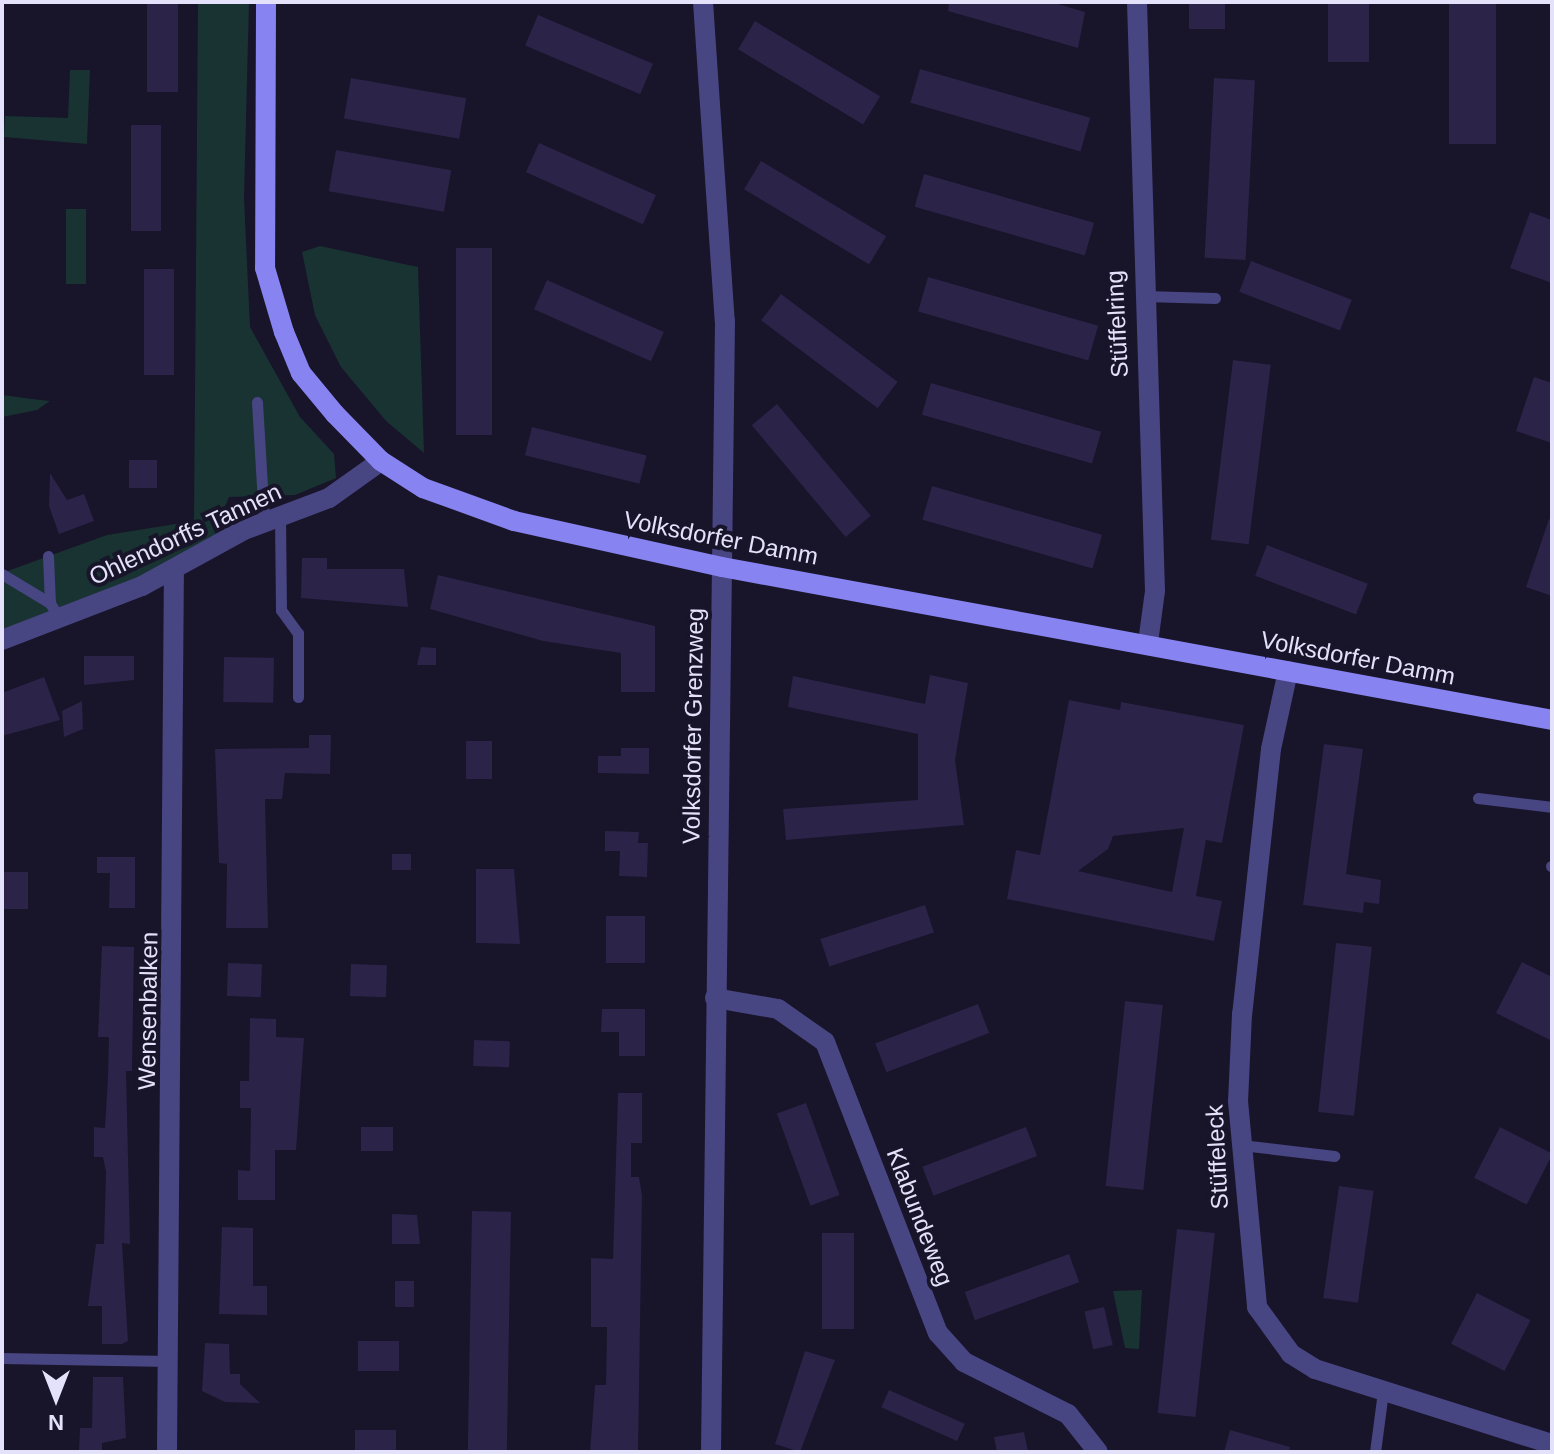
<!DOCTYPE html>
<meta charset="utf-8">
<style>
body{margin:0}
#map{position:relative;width:1554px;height:1454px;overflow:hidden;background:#181429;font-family:Arial,sans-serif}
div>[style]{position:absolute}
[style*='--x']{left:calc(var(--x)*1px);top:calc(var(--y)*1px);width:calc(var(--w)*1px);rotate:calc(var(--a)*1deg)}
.green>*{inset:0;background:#183332;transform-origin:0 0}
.building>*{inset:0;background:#2b2348;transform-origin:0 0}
.service>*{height:11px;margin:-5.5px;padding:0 5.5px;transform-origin:5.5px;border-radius:5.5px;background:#484583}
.minor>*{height:20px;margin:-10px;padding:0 10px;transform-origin:10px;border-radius:10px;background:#484583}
.tertiary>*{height:20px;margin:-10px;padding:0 10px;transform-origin:10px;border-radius:10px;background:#484583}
.secondary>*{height:20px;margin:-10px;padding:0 10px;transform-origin:10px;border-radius:10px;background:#8783f0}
span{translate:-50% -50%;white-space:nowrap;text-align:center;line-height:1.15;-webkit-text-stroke:8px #181429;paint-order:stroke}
.street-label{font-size:24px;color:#e4e1fb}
.frame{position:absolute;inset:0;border:4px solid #e4e1fb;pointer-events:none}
.north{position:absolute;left:16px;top:1358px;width:80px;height:80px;-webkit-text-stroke:6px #181429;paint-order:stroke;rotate:180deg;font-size:22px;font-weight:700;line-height:32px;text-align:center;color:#e4e1fb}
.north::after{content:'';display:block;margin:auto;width:28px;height:36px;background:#e4e1fb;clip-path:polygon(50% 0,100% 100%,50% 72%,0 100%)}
</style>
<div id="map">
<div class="green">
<div style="clip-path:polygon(198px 2px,249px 2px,244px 198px,250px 327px,300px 417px,334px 454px,336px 478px,295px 495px,229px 497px,218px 523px,244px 530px,2px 640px,2px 573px,107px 535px,194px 521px)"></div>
<div style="clip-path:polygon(70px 70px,90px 70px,87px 144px,4px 137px,5px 116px,68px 118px)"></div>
<div style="left:66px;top:209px;width:20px;height:75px"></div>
<div style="clip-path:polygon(320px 246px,418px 267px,424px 453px,386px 421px,341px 367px,315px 315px,302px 252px)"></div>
<div style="clip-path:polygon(2px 395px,32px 399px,50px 401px,37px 410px,2px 417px)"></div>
<div style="clip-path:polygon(1142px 1290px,1139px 1349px,1125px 1348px,1113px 1291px)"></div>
</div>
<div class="building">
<div style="left:147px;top:2px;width:31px;height:90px"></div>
<div style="clip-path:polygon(949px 2px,1051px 2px,1085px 12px,1078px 48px,948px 11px)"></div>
<div style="left:1189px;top:2px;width:36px;height:27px"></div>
<div style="left:1328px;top:2px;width:41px;height:60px"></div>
<div style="left:1449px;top:2px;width:47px;height:142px"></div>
<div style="left:538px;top:15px;width:125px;height:33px;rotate:23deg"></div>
<div style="left:755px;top:21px;width:146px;height:33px;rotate:31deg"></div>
<div style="left:920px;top:69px;width:177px;height:35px;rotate:16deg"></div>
<div style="left:351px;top:78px;width:117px;height:41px;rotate:10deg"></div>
<div style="left:1214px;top:78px;width:41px;height:180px;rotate:3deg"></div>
<div style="left:131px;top:125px;width:30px;height:106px"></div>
<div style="left:539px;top:143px;width:128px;height:32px;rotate:24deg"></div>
<div style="left:336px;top:150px;width:117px;height:42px;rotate:10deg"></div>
<div style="left:761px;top:161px;width:146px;height:33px;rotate:31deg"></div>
<div style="left:924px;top:174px;width:177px;height:34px;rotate:16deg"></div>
<div style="clip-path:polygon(1530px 212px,1552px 220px,1552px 283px,1510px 268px)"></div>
<div style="left:456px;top:248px;width:36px;height:187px"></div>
<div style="left:1251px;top:261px;width:108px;height:33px;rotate:21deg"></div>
<div style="left:144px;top:269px;width:30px;height:106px"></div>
<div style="left:928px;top:277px;width:177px;height:36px;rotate:16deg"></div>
<div style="left:547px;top:280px;width:128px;height:32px;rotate:24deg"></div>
<div style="left:781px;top:294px;width:146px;height:33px;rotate:37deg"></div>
<div style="left:1233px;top:360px;width:38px;height:181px;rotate:7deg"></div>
<div style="clip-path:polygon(1534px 377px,1552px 383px,1552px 443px,1516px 431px)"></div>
<div style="left:931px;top:383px;width:177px;height:33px;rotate:16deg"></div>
<div style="left:777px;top:404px;width:146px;height:33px;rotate:50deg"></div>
<div style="left:532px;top:427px;width:118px;height:29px;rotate:14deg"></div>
<div style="left:129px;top:460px;width:28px;height:28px"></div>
<div style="clip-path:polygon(50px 473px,67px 500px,84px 494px,94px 521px,59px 534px,49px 506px)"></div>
<div style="left:932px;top:486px;width:177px;height:35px;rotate:16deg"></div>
<div style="clip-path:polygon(1549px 519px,1552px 520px,1552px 596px,1526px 587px)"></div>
<div style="left:1267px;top:545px;width:108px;height:33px;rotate:21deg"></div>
<div style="clip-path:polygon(302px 558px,327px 558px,327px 569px,404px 569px,408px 607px,301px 598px)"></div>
<div style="clip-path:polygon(438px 575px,655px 626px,655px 692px,621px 692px,621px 653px,543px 641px,430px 609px)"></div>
<div style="clip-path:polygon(421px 647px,436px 648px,436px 665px,417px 665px)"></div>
<div style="clip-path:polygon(84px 656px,134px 656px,134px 680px,84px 685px)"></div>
<div style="left:224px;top:657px;width:50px;height:45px;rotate:1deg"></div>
<div style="clip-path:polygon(930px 675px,968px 683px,955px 760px,964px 825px,786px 840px,783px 809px,918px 800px,918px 734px,788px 707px,793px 676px,925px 704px)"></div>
<div style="clip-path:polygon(44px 677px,60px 720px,2px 736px,2px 693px)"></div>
<div style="clip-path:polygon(evenodd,1069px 700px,1120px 710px,1121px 702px,1244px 725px,1222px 843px,1206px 840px,1196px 896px,1222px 901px,1214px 941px,1007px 899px,1016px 850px,1040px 855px,1069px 700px,1184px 828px,1172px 892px,1078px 871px,1108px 849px,1113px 836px,1184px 828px)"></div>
<div style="clip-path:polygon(82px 701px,83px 729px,64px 737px,62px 711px)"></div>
<div style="clip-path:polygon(309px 735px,331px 735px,330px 774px,285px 773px,282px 799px,265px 799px,268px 928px,226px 928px,227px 864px,219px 863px,215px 749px,309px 748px)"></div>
<div style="left:466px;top:741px;width:26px;height:38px"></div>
<div style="clip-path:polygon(1324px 744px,1363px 749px,1346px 874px,1381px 880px,1379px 904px,1364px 902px,1363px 913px,1303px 905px)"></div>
<div style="clip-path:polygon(621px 748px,649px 748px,649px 774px,598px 773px,598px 756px,621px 756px)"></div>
<div style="clip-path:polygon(605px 831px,639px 832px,638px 843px,648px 843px,647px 877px,619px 876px,620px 851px,605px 851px)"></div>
<div style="left:392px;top:854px;width:19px;height:16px"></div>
<div style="clip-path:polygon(97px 857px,135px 857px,135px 908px,109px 908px,110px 873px,97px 873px)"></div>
<div style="clip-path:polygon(476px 869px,514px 869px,520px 944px,476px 943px)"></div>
<div style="left:3px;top:872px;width:25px;height:37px"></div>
<div style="left:925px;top:905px;width:29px;height:110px;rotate:72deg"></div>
<div style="left:606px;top:916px;width:39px;height:47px"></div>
<div style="left:1336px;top:943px;width:36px;height:170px;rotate:6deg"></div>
<div style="clip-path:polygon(102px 946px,134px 947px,132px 1071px,126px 1071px,130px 1244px,122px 1243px,128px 1341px,122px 1344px,102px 1344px,102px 1306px,88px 1306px,96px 1244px,104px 1244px,106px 1172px,103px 1157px,94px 1157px,94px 1127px,105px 1128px,108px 1077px,109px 1037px,98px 1037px)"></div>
<div style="clip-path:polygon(1522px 962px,1552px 977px,1552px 1041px,1496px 1013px)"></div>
<div style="left:228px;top:963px;width:34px;height:33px;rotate:2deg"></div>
<div style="left:351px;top:964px;width:36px;height:32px;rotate:2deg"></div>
<div style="left:1125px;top:1001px;width:38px;height:186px;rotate:6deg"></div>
<div style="left:978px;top:1004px;width:31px;height:110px;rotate:69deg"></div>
<div style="clip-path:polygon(602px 1009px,645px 1009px,645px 1056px,619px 1056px,619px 1032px,601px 1032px)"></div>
<div style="clip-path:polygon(250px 1018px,276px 1019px,276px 1037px,304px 1038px,296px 1150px,275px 1150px,275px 1200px,238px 1200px,238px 1170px,250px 1171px,251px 1108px,240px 1108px,240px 1081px,249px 1081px)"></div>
<div style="left:474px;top:1040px;width:36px;height:26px;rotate:2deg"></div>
<div style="clip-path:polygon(618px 1093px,642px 1093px,642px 1143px,631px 1143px,631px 1177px,639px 1177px,642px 1196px,638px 1452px,590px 1452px,595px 1385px,606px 1385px,607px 1327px,591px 1327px,591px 1258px,613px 1259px)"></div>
<div style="left:806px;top:1103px;width:98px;height:31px;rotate:70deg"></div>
<div style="left:361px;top:1127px;width:32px;height:24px"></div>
<div style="left:1026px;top:1127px;width:31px;height:111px;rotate:69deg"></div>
<div style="left:1500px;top:1127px;width:59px;height:57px;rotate:27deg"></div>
<div style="left:1339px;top:1186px;width:35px;height:113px;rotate:8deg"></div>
<div style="left:472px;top:1211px;width:39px;height:241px;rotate:1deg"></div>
<div style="clip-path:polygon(392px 1214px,417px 1215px,420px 1244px,392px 1244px)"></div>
<div style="clip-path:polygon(222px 1227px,253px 1228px,253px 1286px,267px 1286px,267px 1315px,219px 1314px)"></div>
<div style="left:1177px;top:1229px;width:38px;height:185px;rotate:6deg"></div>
<div style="left:822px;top:1233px;width:32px;height:96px"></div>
<div style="left:1069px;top:1254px;width:30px;height:111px;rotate:70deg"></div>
<div style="left:395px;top:1281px;width:19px;height:26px"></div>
<div style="left:1477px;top:1293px;width:60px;height:57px;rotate:27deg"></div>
<div style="left:1104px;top:1307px;width:39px;height:20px;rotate:77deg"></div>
<div style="left:358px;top:1341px;width:41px;height:30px"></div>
<div style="clip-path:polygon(205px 1343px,229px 1344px,230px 1374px,240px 1374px,240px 1384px,260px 1403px,225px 1402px,202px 1391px)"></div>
<div style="clip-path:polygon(805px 1351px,835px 1360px,800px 1452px,775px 1444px)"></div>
<div style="clip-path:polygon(93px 1377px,123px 1377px,126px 1438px,102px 1443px,102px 1452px,79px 1452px,80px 1428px,92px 1428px)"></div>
<div style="left:889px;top:1390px;width:83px;height:19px;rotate:24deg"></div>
<div style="left:355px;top:1430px;width:41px;height:22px"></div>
<div style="clip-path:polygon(1230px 1430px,1290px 1447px,1289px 1452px,1224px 1452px)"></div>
<div style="clip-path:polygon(1024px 1432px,1028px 1452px,997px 1452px,994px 1437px)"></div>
</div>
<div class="service">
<div style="--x:1144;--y:296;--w:71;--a:1.6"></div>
<div style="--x:257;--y:402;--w:119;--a:86.6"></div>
<div style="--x:280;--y:516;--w:94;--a:89.4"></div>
<div style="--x:281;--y:610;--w:29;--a:54"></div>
<div style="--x:298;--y:633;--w:64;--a:90"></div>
<div style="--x:48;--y:556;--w:47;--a:87.6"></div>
<div style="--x:2;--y:574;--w:56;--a:31.1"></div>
<div style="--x:50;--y:603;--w:17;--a:59"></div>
<div style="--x:1478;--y:798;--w:75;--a:6.9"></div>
<div style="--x:1551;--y:866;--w:1;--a:0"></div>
<div style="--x:1241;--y:1145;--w:94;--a:6.7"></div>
<div style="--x:2;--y:1358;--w:167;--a:1"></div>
<div style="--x:1375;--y:1452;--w:62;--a:-82.5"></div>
</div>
<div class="minor">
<div style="--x:703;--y:2;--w:320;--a:86.1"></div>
<div style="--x:725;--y:321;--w:246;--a:90.7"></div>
<div style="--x:1137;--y:2;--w:589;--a:88.25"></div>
<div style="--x:1155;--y:591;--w:52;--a:97.7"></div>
<div style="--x:2;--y:640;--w:150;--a:-21.1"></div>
<div style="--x:142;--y:586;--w:116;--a:-28.8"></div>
<div style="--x:244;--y:530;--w:91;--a:-20.6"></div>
<div style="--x:329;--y:498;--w:64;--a:-35.4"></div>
<div style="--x:1288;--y:671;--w:80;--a:102.3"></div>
<div style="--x:1271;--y:749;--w:267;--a:96.2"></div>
<div style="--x:1242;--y:1014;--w:87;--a:92.6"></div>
<div style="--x:1238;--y:1101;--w:207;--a:84.7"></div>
<div style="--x:1257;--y:1307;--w:58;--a:54.1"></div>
<div style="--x:1291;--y:1354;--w:28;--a:32"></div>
<div style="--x:1315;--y:1369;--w:249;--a:17.6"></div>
<div style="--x:715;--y:998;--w:64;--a:9.9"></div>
<div style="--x:778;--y:1009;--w:57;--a:35.1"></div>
<div style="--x:825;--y:1042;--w:312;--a:68.8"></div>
<div style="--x:938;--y:1333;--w:39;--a:48"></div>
<div style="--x:964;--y:1362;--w:116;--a:26.6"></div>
<div style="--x:1068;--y:1414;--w:48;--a:51.7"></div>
<div style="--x:167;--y:1452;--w:882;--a:-89.55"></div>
</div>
<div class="tertiary">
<div style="--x:711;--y:1452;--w:885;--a:-89.29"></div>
</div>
<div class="secondary">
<div style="--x:266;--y:2;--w:266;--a:90.2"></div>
<div style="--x:265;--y:268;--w:67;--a:73.5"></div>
<div style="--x:284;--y:332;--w:44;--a:67.5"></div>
<div style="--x:301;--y:373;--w:53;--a:50.3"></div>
<div style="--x:335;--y:414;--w:66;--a:45.6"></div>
<div style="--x:381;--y:461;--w:50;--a:32.7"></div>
<div style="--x:423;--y:488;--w:97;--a:19.9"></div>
<div style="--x:514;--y:521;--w:213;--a:12.5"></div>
<div style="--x:722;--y:567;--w:844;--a:10.44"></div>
</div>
<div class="street-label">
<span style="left:1117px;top:324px;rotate:-93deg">Stüffelring</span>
<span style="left:185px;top:534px;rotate:-25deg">Ohlendorffs Tannen</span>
<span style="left:721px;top:538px;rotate:11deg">Volksdorfer Damm</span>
<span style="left:1358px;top:658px;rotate:11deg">Volksdorfer Damm</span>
<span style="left:693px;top:726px;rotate:-89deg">Volksdorfer Grenzweg</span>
<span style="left:148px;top:1011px;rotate:-89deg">Wensenbalken</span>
<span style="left:1217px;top:1157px;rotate:-93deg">Stüffeleck</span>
<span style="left:920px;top:1217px;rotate:69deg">Klabundeweg</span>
</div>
<div class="frame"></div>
<div class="north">N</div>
</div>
